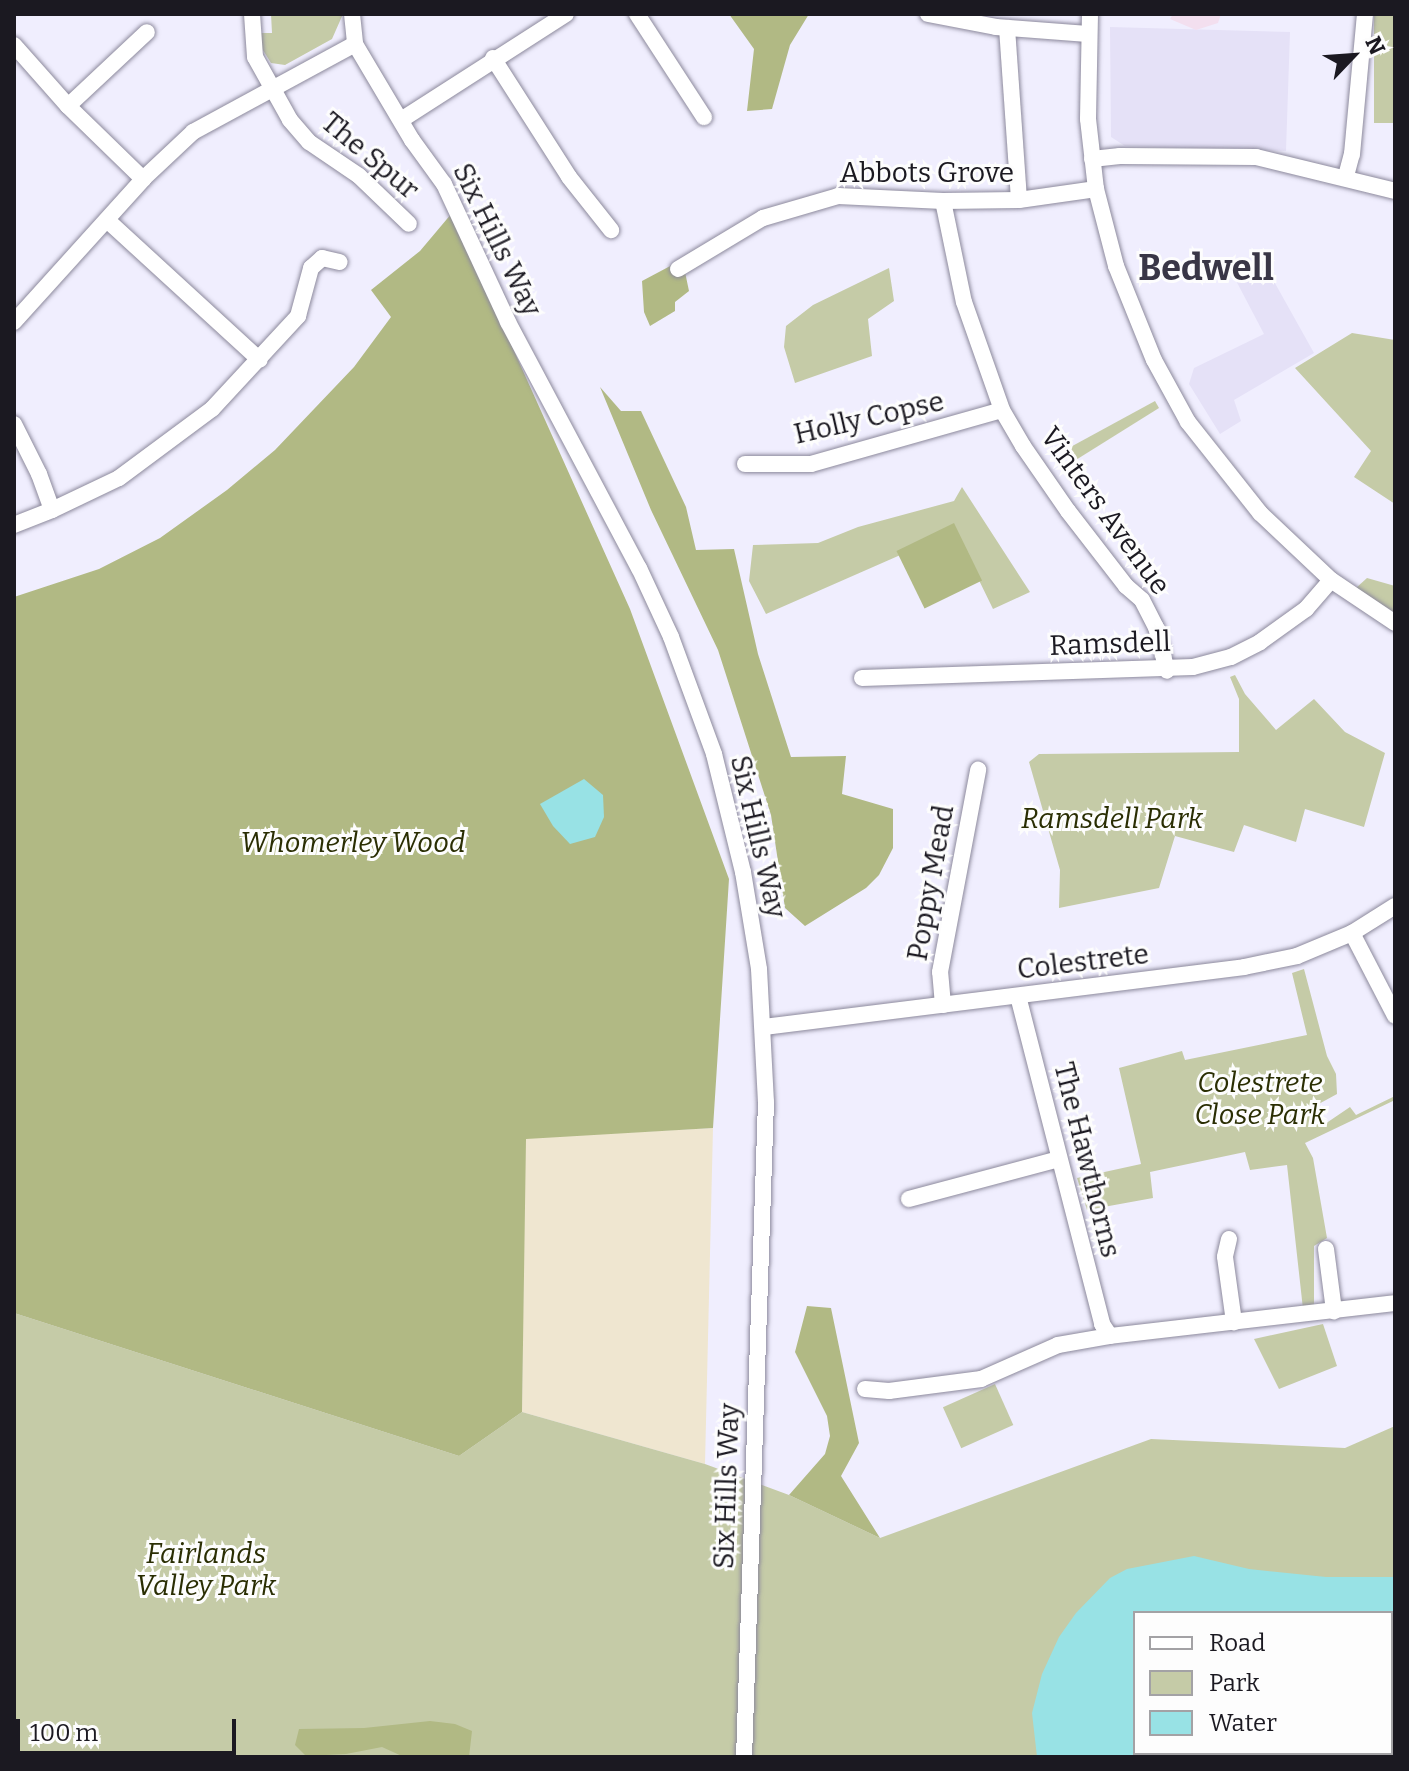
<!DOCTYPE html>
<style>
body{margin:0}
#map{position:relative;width:1409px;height:1771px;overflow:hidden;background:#f0eefe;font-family:Bitter,serif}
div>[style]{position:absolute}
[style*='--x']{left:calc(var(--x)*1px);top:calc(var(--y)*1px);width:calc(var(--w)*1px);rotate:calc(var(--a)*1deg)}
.built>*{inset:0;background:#e5e1f7}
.industrial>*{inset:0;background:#f3dfef}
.education>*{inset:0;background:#efe6d0}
.green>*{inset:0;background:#c5cba7;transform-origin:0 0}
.forest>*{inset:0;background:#b1b984;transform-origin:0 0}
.water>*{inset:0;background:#98e2e5}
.roads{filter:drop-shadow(0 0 2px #8c899c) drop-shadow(0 0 2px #8c899c)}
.minor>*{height:16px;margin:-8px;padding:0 8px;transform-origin:8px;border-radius:8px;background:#fff}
span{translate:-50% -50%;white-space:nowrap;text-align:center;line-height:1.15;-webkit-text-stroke:6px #fdfdfd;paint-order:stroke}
.street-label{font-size:28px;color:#1b1921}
.park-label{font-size:28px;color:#2a2e03;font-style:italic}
.district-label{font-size:36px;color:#393646;font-weight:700}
.frame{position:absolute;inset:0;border:16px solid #1b1921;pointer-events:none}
.legend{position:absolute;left:1133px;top:1611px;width:260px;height:144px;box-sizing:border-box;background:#fdfdfd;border:2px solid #a3a2a5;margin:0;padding:10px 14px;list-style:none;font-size:24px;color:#1b1921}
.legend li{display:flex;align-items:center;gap:16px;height:40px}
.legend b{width:40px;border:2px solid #a3a2a5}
.north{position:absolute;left:1313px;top:16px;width:80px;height:80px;-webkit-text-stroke:6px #fdfdfd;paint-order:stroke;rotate:65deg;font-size:22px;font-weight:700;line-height:32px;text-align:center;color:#1b1921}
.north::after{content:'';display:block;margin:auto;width:28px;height:36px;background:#1b1921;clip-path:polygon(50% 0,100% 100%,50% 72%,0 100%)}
.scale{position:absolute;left:16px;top:1719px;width:220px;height:36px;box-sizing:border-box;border:4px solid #1b1921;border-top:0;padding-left:10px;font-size:24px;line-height:28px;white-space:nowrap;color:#1b1921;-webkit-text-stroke:6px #fdfdfd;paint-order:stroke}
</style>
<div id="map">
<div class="built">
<div style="clip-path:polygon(1110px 27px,1290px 32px,1286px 151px,1125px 146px,1111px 137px)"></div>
<div style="clip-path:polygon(1261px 258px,1314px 353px,1234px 400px,1241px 421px,1220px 434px,1189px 384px,1194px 368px,1264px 334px,1232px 273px)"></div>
</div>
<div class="industrial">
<div style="clip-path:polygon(1173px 14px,1221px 14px,1218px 23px,1196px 30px,1170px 19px)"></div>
</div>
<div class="education">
<div style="clip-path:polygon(713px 1128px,705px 1464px,522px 1412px,525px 1138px)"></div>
</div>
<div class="green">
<div style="clip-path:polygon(271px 14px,343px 14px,332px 39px,285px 65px,271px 63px,261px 47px,260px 33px,272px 33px)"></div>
<div style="left:1374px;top:14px;width:21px;height:109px"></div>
<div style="clip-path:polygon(889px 268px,894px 301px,868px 319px,872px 356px,795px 383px,784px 347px,786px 326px,813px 305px)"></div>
<div style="clip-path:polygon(1352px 333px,1395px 340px,1395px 504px,1354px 477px,1371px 451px,1295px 368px)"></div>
<div style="clip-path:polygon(1155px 401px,1159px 408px,1071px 463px,1065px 450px)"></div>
<div style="clip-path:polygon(962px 487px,1030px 592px,993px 609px,955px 531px,766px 614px,749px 581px,753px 545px,818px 543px,858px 527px,954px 501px)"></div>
<div style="clip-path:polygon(1367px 578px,1395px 586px,1395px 613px,1356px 588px)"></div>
<div style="clip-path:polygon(1235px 675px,1245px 694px,1276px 730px,1314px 699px,1345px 732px,1385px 753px,1364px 827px,1305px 809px,1296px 842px,1244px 825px,1234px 852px,1175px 836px,1159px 888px,1059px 908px,1060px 870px,1029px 762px,1039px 754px,1239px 752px,1239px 699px,1230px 677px)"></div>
<div style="clip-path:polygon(1304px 969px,1327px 1056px,1336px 1074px,1337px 1094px,1315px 1106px,1322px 1126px,1350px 1107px,1356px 1115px,1395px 1096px,1395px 1100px,1305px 1143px,1313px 1158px,1327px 1238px,1314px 1246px,1314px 1307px,1303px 1309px,1287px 1165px,1250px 1170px,1245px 1152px,1150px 1172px,1153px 1198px,1087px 1210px,1077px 1178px,1141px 1164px,1119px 1068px,1182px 1051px,1185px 1060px,1307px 1035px,1292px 973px)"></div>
<div style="clip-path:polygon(evenodd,14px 1313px,459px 1456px,522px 1412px,705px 1464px,789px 1495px,880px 1538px,1151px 1439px,1345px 1448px,1395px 1426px,1395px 1757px,14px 1757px,14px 1313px,1135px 1613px,1391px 1613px,1391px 1753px,1135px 1753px,1135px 1613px)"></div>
<div style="clip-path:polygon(1323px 1324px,1337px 1366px,1279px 1389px,1254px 1339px)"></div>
<div style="left:995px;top:1384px;width:45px;height:57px;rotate:66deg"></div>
</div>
<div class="forest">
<div style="clip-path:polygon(729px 14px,809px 14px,790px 45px,772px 109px,747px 111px,754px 49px)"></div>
<div style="clip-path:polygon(452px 213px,630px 609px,729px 879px,713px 1128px,526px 1139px,522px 1412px,459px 1456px,14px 1313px,14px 597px,99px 569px,160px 538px,227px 490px,275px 450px,354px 367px,391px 317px,371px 290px,420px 251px)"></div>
<div style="clip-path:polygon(674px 264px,685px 272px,689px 291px,675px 302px,675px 311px,650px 326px,644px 312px,642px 281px)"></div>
<div style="clip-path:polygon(600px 387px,621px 411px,641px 411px,686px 507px,696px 550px,734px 549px,758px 654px,791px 757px,846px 756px,842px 794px,893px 809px,893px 848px,879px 875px,866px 888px,805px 926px,785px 908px,771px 815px,718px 650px,651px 510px)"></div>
<div style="left:954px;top:523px;width:64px;height:64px;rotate:64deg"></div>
<div style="clip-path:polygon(807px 1306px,831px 1308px,859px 1443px,841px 1476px,880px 1538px,789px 1495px,825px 1454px,830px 1436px,827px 1416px,795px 1352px)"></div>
<div style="clip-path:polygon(430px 1721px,455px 1724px,472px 1731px,469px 1757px,404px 1757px,382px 1747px,346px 1754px,306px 1756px,295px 1745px,299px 1729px,364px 1728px)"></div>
</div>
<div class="water">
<div style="clip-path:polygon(584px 779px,603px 795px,604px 817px,595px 837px,570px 844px,553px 826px,540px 804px)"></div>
<div style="clip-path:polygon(evenodd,1194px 1556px,1249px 1569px,1326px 1577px,1395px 1577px,1395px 1757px,1037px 1757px,1032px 1713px,1042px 1674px,1059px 1637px,1076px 1613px,1110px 1578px,1127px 1569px,1194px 1556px,1135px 1613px,1391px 1613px,1391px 1753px,1135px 1753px,1135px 1613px)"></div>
</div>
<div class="roads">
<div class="minor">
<div style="--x:252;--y:14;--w:43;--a:86"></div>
<div style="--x:255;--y:57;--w:72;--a:60.9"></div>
<div style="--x:290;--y:120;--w:29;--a:49"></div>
<div style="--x:309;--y:142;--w:60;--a:34.2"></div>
<div style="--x:359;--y:176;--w:69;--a:43.8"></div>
<div style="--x:352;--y:14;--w:30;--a:84"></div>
<div style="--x:355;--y:44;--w:112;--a:59.3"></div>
<div style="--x:412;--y:140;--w:54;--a:54"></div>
<div style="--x:444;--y:184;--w:152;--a:65.1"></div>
<div style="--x:508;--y:322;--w:279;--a:62"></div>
<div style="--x:639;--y:568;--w:76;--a:65.1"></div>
<div style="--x:671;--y:637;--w:125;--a:69.8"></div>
<div style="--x:714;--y:754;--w:122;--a:76.2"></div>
<div style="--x:743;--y:872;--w:98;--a:80.6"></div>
<div style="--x:759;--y:969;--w:133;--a:87"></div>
<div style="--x:766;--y:1102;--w:655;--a:91.92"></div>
<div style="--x:637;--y:14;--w:123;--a:57"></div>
<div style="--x:928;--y:14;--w:69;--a:10.8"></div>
<div style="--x:996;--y:27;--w:92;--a:4.4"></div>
<div style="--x:1090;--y:14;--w:105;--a:91.1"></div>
<div style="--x:1088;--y:119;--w:70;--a:83.5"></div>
<div style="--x:1096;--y:189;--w:80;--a:75.4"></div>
<div style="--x:1116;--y:266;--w:101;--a:68"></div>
<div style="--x:1154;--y:360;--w:71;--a:61.3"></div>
<div style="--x:1188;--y:422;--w:116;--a:51.6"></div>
<div style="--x:1260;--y:513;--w:98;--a:43.3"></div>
<div style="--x:1331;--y:580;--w:77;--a:33.9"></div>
<div style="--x:1007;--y:28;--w:172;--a:86"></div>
<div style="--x:14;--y:45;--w:81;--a:48.5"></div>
<div style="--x:68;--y:106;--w:105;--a:44.2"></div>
<div style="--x:493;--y:58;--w:141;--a:57.4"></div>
<div style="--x:569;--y:177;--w:68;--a:51.6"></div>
<div style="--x:68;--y:106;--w:108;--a:-43.1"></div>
<div style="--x:401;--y:120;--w:196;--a:-32.7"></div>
<div style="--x:1092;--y:159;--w:28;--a:-6"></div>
<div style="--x:1120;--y:156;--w:136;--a:0.4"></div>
<div style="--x:1256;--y:157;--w:143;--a:13.7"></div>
<div style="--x:1346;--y:176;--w:23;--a:-75"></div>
<div style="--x:1352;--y:154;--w:141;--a:-84.7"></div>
<div style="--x:943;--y:201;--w:103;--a:78.3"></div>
<div style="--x:964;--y:302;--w:114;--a:70.6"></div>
<div style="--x:1002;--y:410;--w:42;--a:59.7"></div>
<div style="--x:1023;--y:446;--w:79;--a:55.3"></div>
<div style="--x:1068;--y:511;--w:95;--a:52.3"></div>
<div style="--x:1126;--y:586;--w:21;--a:41"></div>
<div style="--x:1142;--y:600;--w:30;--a:63"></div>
<div style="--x:1156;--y:627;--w:45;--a:76"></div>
<div style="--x:107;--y:220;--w:207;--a:42.5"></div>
<div style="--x:678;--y:269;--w:99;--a:-31"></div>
<div style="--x:763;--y:218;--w:78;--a:-16.3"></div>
<div style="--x:838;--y:196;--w:105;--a:2.7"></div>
<div style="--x:943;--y:201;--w:76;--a:-0.8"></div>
<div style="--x:1019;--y:200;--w:78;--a:-8.1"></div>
<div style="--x:14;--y:322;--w:193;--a:-47.9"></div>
<div style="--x:143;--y:179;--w:69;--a:-43.2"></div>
<div style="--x:193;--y:132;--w:184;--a:-28.5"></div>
<div style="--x:14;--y:424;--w:56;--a:63.4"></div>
<div style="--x:39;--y:474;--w:38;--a:70"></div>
<div style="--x:52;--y:510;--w:41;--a:158.5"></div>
<div style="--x:745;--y:464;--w:66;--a:0"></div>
<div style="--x:811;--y:464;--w:198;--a:-15.8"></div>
<div style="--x:52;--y:510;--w:74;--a:-25.5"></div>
<div style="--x:119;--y:478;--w:116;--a:-36.6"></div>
<div style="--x:212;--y:409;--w:127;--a:-47.2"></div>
<div style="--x:298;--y:316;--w:50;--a:-74.8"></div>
<div style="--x:311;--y:268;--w:15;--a:-42"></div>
<div style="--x:322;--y:258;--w:18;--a:13"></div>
<div style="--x:862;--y:678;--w:331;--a:-1.9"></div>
<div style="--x:1193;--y:667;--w:39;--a:-15"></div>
<div style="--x:1231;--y:657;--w:33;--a:-27"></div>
<div style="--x:1260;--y:642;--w:57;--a:-35.7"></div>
<div style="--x:1306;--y:609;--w:38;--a:-49"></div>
<div style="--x:1352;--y:933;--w:93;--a:62.6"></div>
<div style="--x:1018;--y:996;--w:339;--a:75.6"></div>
<div style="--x:1102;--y:1324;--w:14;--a:56"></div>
<div style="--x:943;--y:1005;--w:33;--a:-95"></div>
<div style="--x:940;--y:972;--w:206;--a:-79.3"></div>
<div style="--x:764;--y:1027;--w:484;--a:-7.1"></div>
<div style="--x:1244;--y:967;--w:54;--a:-11.7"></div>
<div style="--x:1297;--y:956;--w:60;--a:-22.7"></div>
<div style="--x:1352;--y:933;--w:51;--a:-32.1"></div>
<div style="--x:909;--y:1199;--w:155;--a:-14.9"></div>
<div style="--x:1229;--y:1239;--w:18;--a:103"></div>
<div style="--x:1225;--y:1257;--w:66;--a:82.1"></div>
<div style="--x:1326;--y:1249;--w:63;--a:82.6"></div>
<div style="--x:865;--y:1389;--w:24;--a:5"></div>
<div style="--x:889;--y:1391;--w:93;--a:-7.4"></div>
<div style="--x:981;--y:1379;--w:84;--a:-23.8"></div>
<div style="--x:1058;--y:1345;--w:53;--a:-9.8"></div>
<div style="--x:1110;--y:1336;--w:287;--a:-6.6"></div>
</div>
</div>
<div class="street-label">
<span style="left:370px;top:156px;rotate:40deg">The Spur</span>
<span style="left:927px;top:173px">Abbots Grove</span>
<span style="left:497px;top:240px;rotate:64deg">Six Hills Way</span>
<span style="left:869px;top:418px;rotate:-13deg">Holly Copse</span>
<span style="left:1105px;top:511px;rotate:54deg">Vinters Avenue</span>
<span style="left:1110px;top:644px;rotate:-2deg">Ramsdell</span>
<span style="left:758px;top:837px;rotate:77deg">Six Hills Way</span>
<span style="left:931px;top:883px;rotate:-80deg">Poppy Mead</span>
<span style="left:1083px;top:962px;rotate:-7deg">Colestrete</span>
<span style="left:1087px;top:1160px;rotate:76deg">The Hawthorns</span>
<span style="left:727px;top:1486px;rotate:-88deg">Six Hills Way</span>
</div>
<div class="park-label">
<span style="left:1112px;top:819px">Ramsdell Park</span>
<span style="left:353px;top:843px">Whomerley Wood</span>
<span style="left:1260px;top:1099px">Colestrete<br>Close Park</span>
<span style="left:206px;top:1570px">Fairlands<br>Valley Park</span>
</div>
<div class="district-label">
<span style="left:1206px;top:269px">Bedwell</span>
</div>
<div class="frame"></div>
<ul class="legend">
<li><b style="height:10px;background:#fff"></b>Road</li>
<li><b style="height:22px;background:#c5cba7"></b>Park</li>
<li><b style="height:22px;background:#98e2e5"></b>Water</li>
</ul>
<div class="north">N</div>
<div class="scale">100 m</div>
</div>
